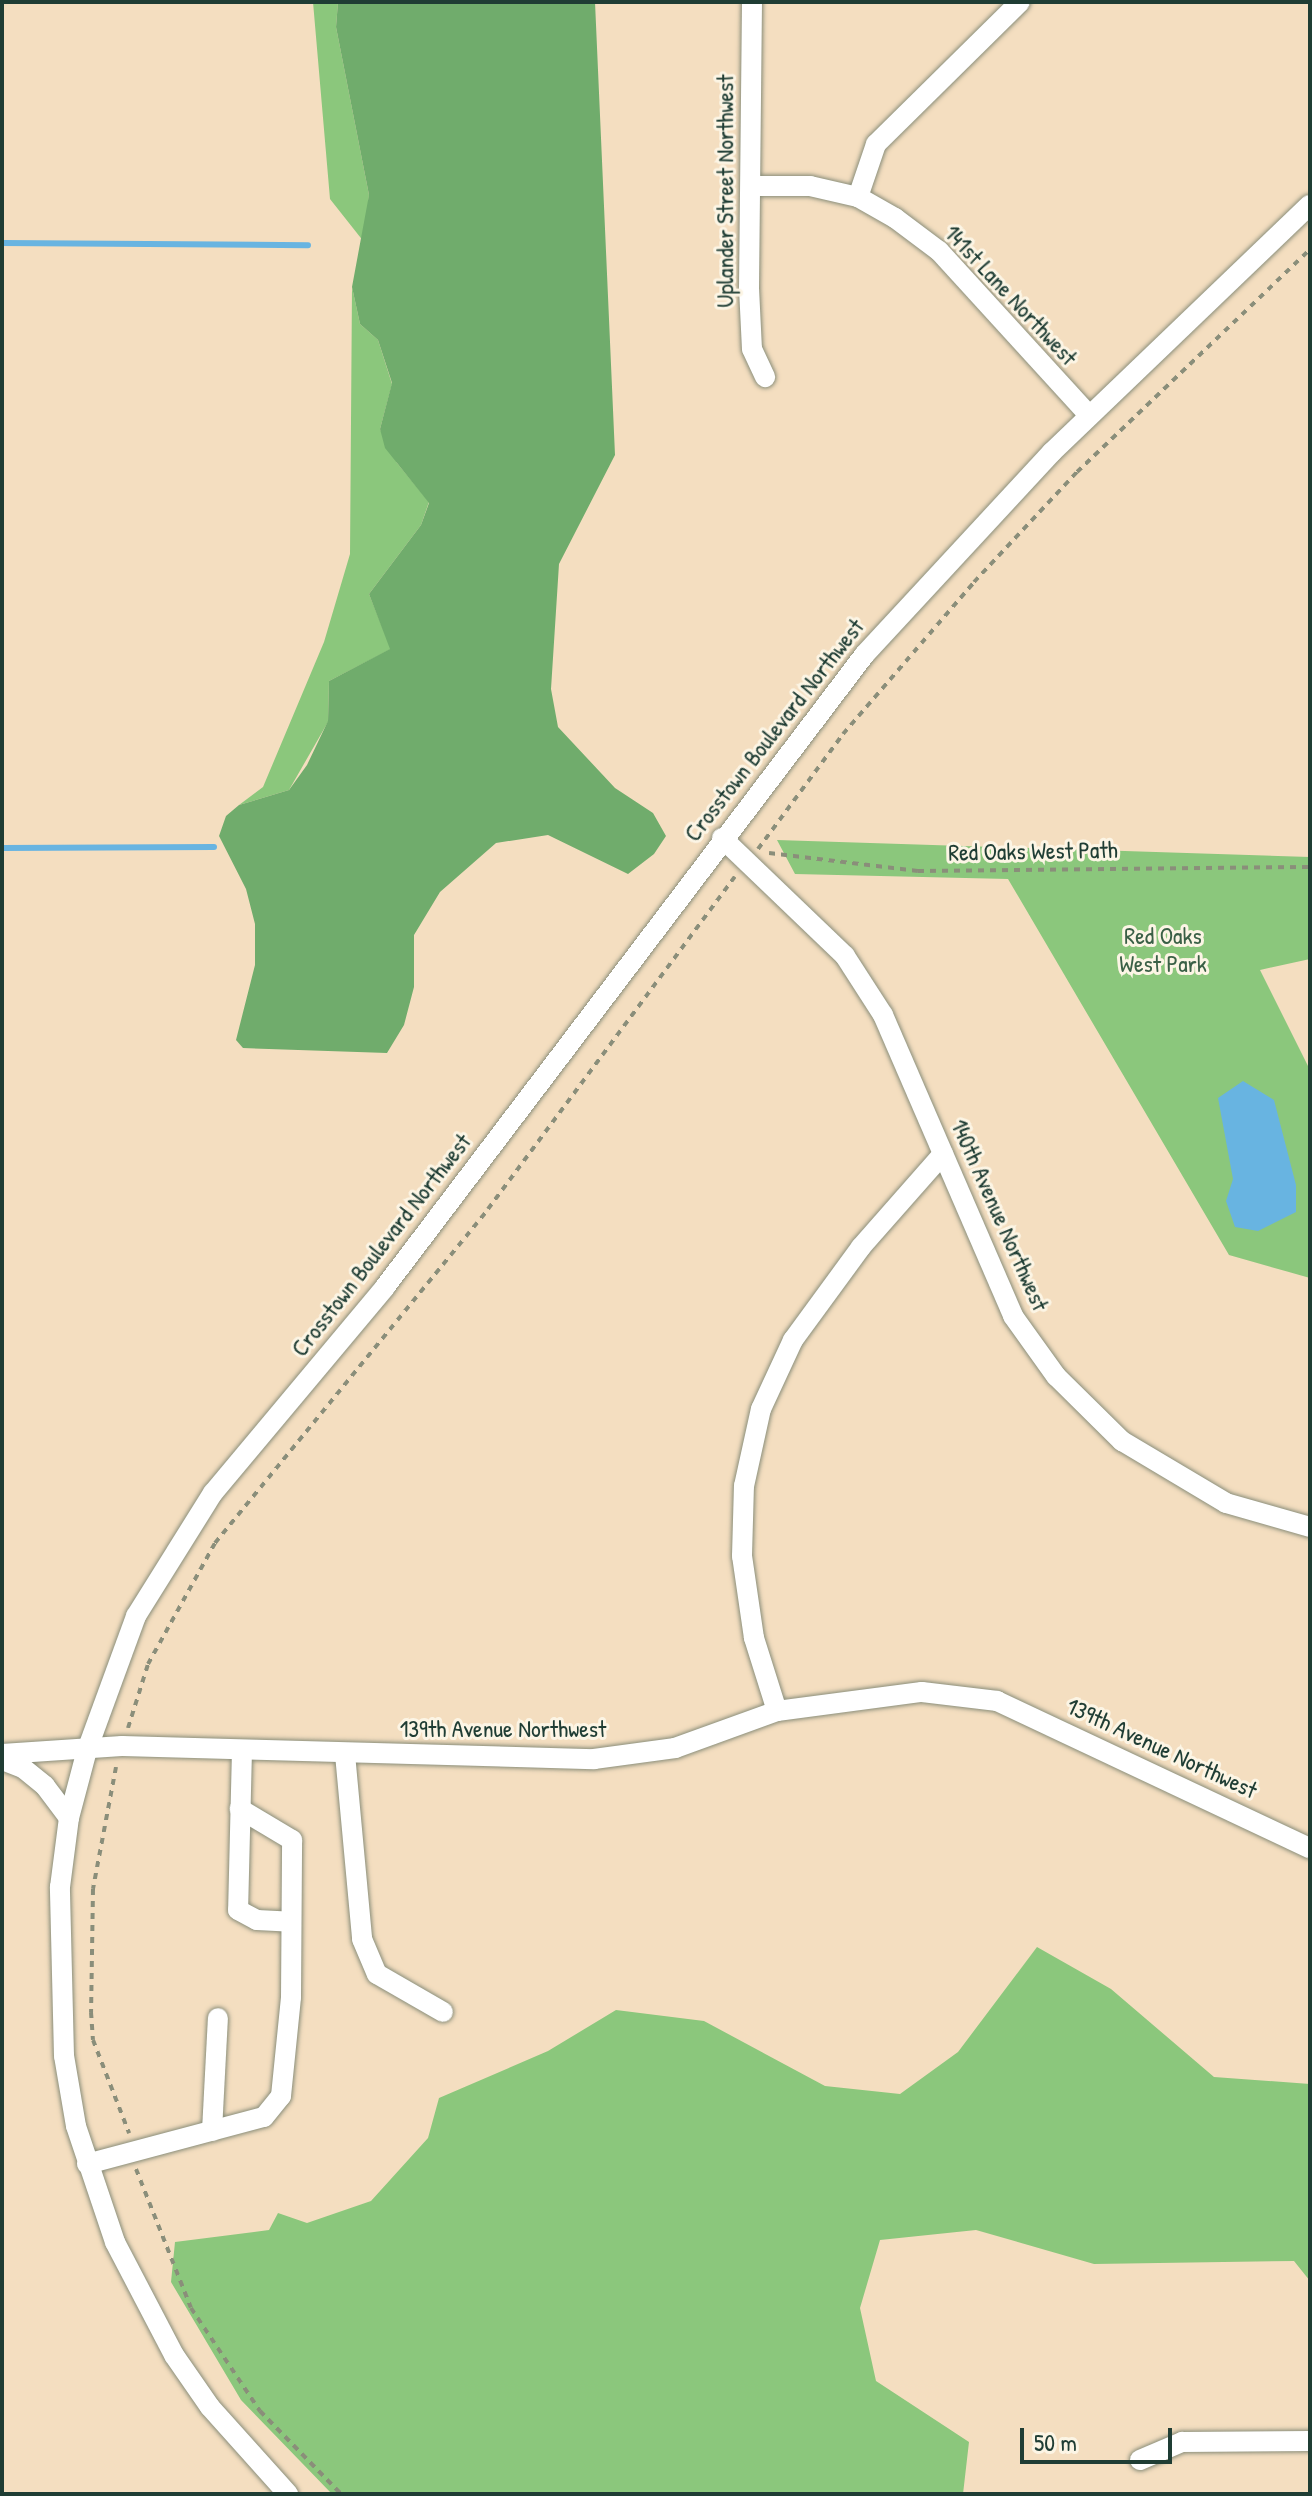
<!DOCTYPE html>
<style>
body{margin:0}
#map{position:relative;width:1312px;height:2496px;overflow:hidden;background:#f4dec0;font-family:"Patrick Hand",sans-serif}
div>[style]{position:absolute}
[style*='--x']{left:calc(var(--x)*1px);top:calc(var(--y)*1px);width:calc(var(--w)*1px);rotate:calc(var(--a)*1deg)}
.green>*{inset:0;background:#8bc77c}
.forest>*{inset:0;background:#70ac6c}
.water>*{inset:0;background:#68b4e1}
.stream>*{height:6px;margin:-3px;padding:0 3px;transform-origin:3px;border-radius:3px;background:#68b4e1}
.path>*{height:4px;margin-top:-2px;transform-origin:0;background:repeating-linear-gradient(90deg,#8a8e7a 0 6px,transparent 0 12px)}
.roads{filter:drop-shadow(0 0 2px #8a8e7a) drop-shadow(0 0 2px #8a8e7a)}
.minor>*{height:20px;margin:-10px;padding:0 10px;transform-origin:10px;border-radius:10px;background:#fff}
span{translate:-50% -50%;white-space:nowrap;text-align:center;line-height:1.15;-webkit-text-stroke:6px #fcf5e5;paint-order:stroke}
.street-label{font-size:24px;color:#1f3d34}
.park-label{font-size:24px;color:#3a6046}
.frame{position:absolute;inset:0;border:4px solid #1f3d34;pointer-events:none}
.scale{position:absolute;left:1020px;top:2428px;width:152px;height:36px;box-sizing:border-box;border:4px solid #1f3d34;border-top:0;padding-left:10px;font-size:24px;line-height:28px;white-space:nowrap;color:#1f3d34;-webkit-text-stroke:6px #fcf5e5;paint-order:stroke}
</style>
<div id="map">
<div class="green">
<div style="clip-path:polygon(313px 2px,338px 2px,336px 27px,369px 195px,364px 242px,330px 199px)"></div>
<div style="clip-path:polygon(352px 287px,360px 324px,378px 340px,392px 384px,380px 429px,397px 463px,429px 502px,421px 525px,369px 594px,391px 649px,329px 681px,328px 722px,289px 790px,239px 805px,263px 787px,324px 642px,350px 554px)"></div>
<div style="clip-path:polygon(777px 840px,1310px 857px,1310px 959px,1260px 970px,1310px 1070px,1310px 1278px,1229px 1255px,1008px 879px,795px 874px)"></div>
<div style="clip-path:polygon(1037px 1947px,1111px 1989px,1214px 2077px,1310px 2084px,1310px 2281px,1294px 2261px,1094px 2264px,976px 2230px,880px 2240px,860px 2308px,876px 2381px,969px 2442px,963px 2494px,332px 2494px,241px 2400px,171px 2282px,175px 2242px,269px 2230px,278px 2213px,307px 2223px,371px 2201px,428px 2138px,439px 2098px,548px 2051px,616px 2010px,704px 2021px,825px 2086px,900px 2094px,958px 2052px)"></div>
</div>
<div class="forest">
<div style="clip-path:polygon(338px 2px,595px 2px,615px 455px,559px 564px,551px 689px,558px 727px,615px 788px,653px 813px,666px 836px,654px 854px,628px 874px,548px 835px,496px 843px,440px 892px,414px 935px,414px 987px,404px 1025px,387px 1053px,243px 1048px,236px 1040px,255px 965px,255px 924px,246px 889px,219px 836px,226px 816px,239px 805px,289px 790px,307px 765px,328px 721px,329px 681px,390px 649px,369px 594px,421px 525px,429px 503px,385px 448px,380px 429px,392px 383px,378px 340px,360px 324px,352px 287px,369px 195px,336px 27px)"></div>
</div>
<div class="water">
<div style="clip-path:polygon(1243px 1081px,1274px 1100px,1296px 1185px,1296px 1212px,1258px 1231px,1235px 1227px,1226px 1201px,1233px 1179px,1218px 1098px)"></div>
</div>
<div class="stream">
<div style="--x:2;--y:243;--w:306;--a:0.4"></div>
<div style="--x:2;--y:848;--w:212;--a:-0.3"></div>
</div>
<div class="path">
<div style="--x:758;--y:849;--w:143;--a:-53.5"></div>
<div style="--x:843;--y:734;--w:201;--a:-49.2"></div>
<div style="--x:974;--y:582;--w:151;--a:-46.9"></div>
<div style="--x:1077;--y:472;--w:323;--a:-43.7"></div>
<div style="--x:769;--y:853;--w:150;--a:6.9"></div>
<div style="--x:918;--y:871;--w:392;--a:-0.6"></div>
<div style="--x:128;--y:1728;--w:67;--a:-72.6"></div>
<div style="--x:148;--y:1664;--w:138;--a:-61"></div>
<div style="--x:215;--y:1543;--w:431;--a:-50.7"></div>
<div style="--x:488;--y:1209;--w:414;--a:-53.4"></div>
<div style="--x:116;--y:1767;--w:124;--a:100.7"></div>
<div style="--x:93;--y:1889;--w:123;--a:90.9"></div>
<div style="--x:91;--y:2012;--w:28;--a:86"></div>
<div style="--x:93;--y:2040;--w:100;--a:68.8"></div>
<div style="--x:136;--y:2169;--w:149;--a:68.4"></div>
<div style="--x:191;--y:2308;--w:124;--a:56.2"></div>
<div style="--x:260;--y:2411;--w:116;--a:45.7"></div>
</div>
<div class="roads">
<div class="minor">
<div style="--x:752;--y:2;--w:286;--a:90.6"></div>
<div style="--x:749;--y:288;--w:61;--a:87.2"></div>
<div style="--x:752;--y:349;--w:31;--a:65"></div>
<div style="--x:752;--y:186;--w:58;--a:0"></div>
<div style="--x:810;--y:186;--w:49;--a:12.9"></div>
<div style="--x:858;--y:197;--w:43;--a:29.6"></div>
<div style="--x:895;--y:218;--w:55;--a:36.9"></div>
<div style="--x:939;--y:251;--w:222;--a:47.6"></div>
<div style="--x:858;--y:197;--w:56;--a:-71.2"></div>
<div style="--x:876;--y:144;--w:202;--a:-44.6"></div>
<div style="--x:722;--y:838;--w:170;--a:43.8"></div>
<div style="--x:845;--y:956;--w:70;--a:57.2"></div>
<div style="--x:883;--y:1015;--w:328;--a:66.6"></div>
<div style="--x:1013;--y:1316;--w:74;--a:54.4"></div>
<div style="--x:1056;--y:1376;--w:93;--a:44.6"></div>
<div style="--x:1122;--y:1441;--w:121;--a:30.8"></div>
<div style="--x:1226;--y:1503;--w:87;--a:15.9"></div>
<div style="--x:777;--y:1711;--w:77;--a:-107.5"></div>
<div style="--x:754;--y:1638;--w:83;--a:-98.3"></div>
<div style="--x:742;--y:1556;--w:70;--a:-88.4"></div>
<div style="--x:744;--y:1486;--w:79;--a:-77.6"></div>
<div style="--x:761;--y:1409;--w:76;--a:-65.1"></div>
<div style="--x:793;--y:1340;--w:115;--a:-53.8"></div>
<div style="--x:861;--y:1247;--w:124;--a:-48.6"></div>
<div style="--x:242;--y:1750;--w:160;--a:91.4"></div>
<div style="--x:238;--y:1910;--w:21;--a:28"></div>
<div style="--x:257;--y:1920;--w:34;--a:3"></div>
<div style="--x:2;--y:1754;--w:120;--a:-3.8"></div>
<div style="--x:122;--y:1746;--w:472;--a:1.6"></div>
<div style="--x:594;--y:1759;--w:82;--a:-7.7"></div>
<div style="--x:675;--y:1748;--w:109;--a:-19.9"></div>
<div style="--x:777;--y:1711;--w:146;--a:-7.5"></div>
<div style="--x:922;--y:1692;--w:76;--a:6.8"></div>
<div style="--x:997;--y:1701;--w:346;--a:25.2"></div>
<div style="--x:345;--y:1754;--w:186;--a:84.7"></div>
<div style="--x:362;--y:1939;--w:38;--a:67"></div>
<div style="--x:377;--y:1974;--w:76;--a:29.9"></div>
<div style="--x:2;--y:1760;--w:22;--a:21"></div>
<div style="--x:23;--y:1768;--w:28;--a:39"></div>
<div style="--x:45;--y:1786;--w:40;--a:53"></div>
<div style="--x:212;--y:2131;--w:113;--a:-87"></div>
<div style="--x:87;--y:2164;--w:183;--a:-14.9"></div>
<div style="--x:264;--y:2117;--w:27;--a:-51"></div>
<div style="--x:281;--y:2096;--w:100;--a:-84.2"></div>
<div style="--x:291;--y:1997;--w:157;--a:-89.6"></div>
<div style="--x:292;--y:1840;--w:61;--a:-149.2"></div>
<div style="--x:1140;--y:2460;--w:46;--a:-23.2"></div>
<div style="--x:1182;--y:2442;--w:128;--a:-0.4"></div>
<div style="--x:288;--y:2494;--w:117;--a:-131.9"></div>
<div style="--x:210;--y:2407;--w:63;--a:-124.7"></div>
<div style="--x:174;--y:2355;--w:127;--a:-117.6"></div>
<div style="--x:115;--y:2242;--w:122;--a:-108.6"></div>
<div style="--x:76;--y:2126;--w:71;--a:-99.7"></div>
<div style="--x:64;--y:2056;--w:169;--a:-91.4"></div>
<div style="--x:60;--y:1887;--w:70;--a:-82.6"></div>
<div style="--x:69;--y:1818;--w:70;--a:-75.2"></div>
<div style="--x:87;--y:1750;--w:143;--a:-69.9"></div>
<div style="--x:136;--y:1616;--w:145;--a:-58"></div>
<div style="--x:213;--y:1493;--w:268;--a:-50.1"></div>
<div style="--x:385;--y:1287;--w:794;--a:-52.83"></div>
<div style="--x:865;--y:654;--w:275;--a:-47.2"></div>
<div style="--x:1052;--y:452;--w:357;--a:-43.8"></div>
</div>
</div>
<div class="street-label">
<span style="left:725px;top:191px;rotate:-90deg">Uplander Street Northwest</span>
<span style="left:1011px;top:295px;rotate:47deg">141st Lane Northwest</span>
<span style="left:774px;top:730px;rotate:-52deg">Crosstown Boulevard Northwest</span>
<span style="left:1033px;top:851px;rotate:-1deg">Red Oaks West Path</span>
<span style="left:1000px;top:1215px;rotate:66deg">140th Avenue Northwest</span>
<span style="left:381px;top:1245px;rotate:-52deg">Crosstown Boulevard Northwest</span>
<span style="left:503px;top:1729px">139th Avenue Northwest</span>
<span style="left:1162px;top:1748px;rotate:25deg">139th Avenue Northwest</span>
</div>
<div class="park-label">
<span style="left:1163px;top:950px">Red Oaks<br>West Park</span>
</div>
<div class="frame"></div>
<div class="scale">50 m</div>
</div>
